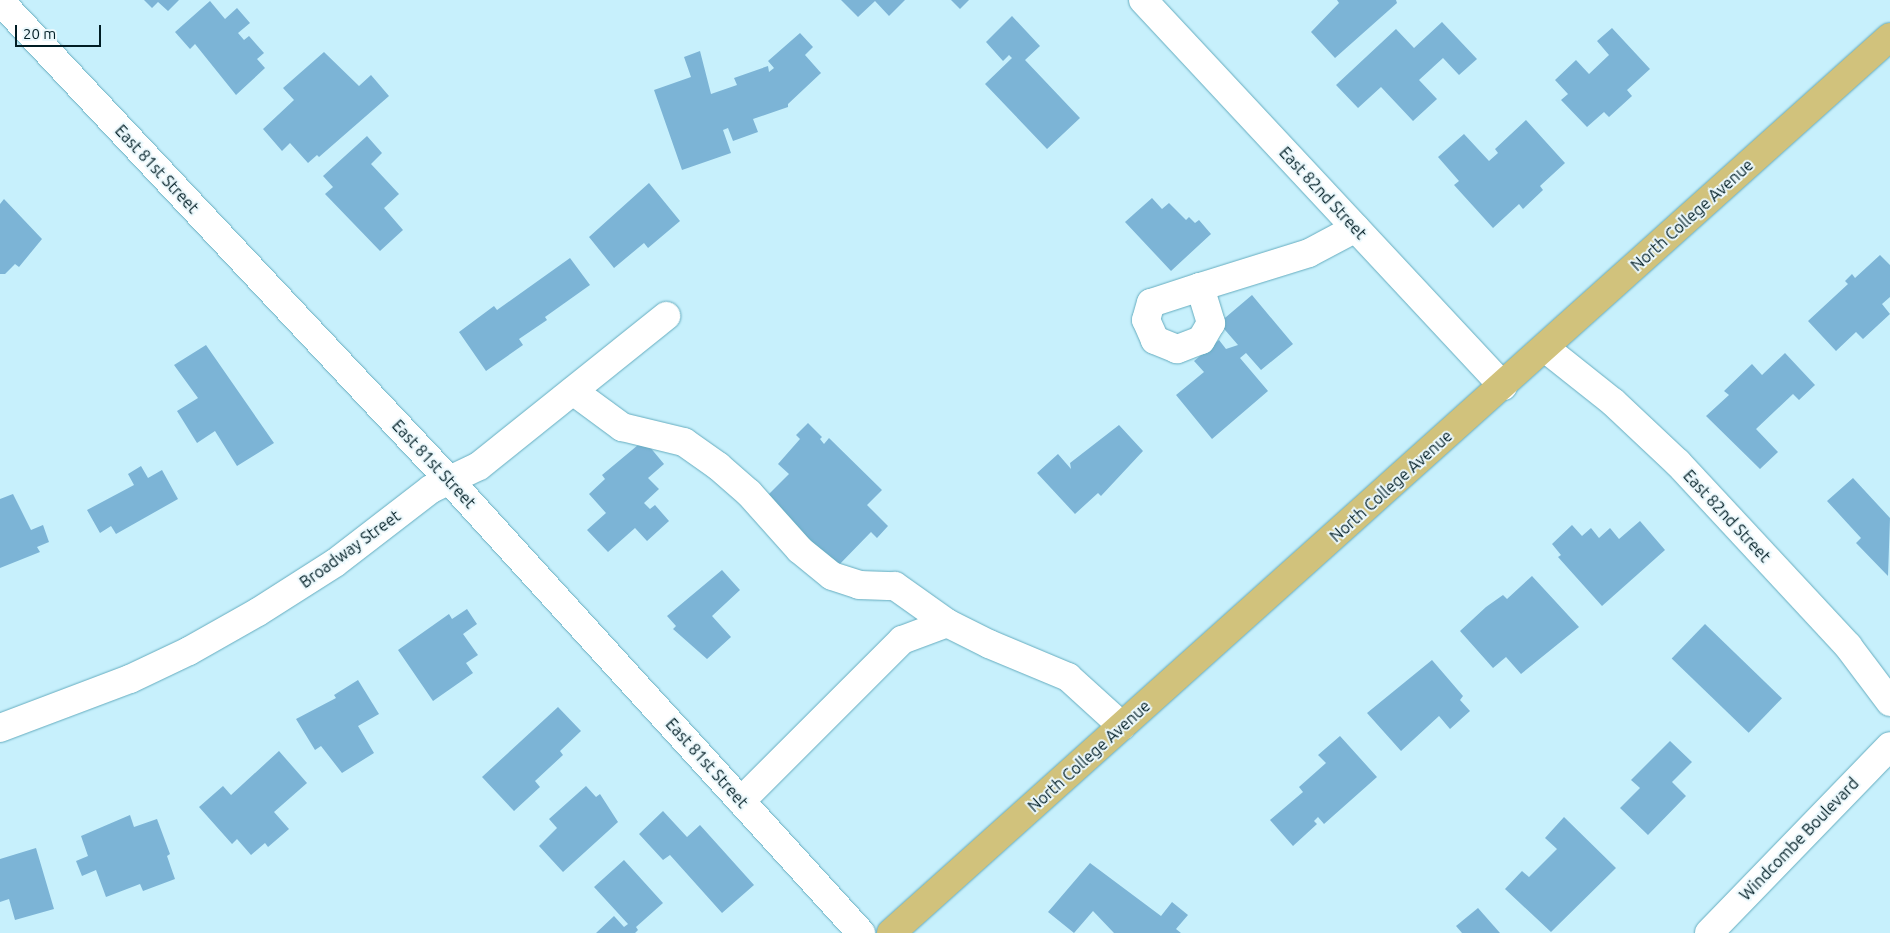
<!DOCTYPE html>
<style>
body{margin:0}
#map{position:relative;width:1890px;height:933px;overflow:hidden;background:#c7f0fc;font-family:Ubuntu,sans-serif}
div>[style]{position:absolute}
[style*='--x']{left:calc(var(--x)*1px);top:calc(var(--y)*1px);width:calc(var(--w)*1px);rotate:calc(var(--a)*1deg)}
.building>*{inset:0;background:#7cb4d6;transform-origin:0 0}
.roads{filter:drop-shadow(0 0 1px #65acbf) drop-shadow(0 0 1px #65acbf)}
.minor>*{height:28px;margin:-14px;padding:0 14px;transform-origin:14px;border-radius:14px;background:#fff}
.major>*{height:28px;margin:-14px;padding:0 14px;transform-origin:14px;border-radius:14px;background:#d1c27c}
span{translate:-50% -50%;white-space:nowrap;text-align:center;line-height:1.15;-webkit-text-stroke:4px #ebf8fc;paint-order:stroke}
.street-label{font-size:16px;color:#001d24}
.scale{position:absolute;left:15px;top:25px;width:86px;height:22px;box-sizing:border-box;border:2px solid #001d24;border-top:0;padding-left:6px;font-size:15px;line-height:18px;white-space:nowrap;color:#001d24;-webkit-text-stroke:4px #ebf8fc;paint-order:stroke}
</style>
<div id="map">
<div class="building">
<div style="clip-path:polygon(144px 0,179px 0,168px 11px,158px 2px,152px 8px)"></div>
<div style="clip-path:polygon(841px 0,905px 0,889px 16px,875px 1px,858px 17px)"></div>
<div style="clip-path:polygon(951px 0,969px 0,960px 9px)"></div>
<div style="clip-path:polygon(1337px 0,1396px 0,1397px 3px,1335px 58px,1311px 32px,1339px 3px)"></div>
<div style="clip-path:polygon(210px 1px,225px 19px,237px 8px,250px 23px,238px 33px,244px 40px,249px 36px,264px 53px,257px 59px,265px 68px,236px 95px,195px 44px,190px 49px,175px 32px)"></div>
<div style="clip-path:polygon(1012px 16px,1040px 46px,1025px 60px,1080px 118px,1047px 149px,985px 84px,1012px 58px,1009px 55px,1003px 61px,986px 42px)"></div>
<div style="clip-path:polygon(1442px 22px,1477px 59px,1459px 75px,1443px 58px,1419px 80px,1437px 99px,1413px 121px,1381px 87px,1358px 108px,1336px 85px,1396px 29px,1414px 48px)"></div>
<div style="clip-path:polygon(1612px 28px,1650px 69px,1627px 90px,1632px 96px,1609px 117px,1604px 112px,1587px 127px,1561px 100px,1568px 94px,1555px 80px,1576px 60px,1589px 74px,1609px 55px,1597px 41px)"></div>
<div style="clip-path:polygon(800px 33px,813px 47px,805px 55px,821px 73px,788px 104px,788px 107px,753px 119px,758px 132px,733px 141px,728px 128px,723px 130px,731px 153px,682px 170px,654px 90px,691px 77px,684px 57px,700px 51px,711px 94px,737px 85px,734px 78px,768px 66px,769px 72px,774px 68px,768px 61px)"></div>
<div style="clip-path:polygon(324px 52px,359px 86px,371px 75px,389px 96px,319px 157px,317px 155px,308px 163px,290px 143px,282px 151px,263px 129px,294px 100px,283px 88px)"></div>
<div style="clip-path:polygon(1526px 120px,1565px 163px,1540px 186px,1543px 190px,1523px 209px,1519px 204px,1493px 228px,1454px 185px,1459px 181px,1438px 157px,1464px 134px,1489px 161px,1498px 153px,1495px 149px)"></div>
<div style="clip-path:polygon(367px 136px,382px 153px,371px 164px,399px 194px,384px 208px,403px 230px,380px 251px,325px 194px,333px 187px,323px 176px)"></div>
<div style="clip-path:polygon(649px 183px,680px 221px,648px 248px,644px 243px,614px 268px,589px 237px)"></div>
<div style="clip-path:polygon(1152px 198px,1162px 209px,1169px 203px,1186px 220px,1189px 217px,1195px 223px,1199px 220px,1211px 234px,1171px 271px,1125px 222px)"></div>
<div style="clip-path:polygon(4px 199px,42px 239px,19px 267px,15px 264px,5px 274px,0 274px,0 204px)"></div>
<div style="clip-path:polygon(1880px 255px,1890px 265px,1890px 297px,1882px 304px,1890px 314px,1863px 339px,1856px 332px,1836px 351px,1808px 321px,1848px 284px,1845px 281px,1852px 274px,1855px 278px)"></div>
<div style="clip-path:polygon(570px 258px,590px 285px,545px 317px,547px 320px,519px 339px,523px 345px,486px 371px,459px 332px,494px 306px,497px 310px)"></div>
<div style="clip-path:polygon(1252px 295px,1293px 344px,1261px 370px,1246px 353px,1240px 358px,1268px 391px,1212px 439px,1176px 395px,1204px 372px,1194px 361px,1219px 340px,1226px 349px,1238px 345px,1219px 323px)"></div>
<div style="clip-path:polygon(206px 345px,274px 443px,237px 466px,215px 431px,197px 443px,177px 411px,198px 398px,174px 365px)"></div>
<div style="clip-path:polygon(1785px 353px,1815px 385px,1799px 400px,1793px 394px,1756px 429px,1778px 452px,1760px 469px,1706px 416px,1729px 395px,1724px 391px,1752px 364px,1762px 375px)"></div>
<div style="clip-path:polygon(808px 423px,822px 437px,820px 439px,824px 444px,829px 438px,882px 490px,867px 505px,888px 526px,877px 538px,871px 532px,835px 569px,764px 499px,789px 474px,778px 464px,800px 439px,796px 435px)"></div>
<div style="clip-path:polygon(1119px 425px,1143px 451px,1101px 496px,1098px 493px,1075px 514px,1037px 473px,1058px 454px,1071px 469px,1070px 463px)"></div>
<div style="clip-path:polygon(644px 440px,664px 464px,648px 478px,659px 489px,644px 503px,650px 509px,655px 505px,669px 521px,647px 541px,635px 528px,608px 552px,587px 530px,606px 513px,589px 494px,605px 479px,602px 475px)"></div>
<div style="clip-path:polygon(141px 466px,148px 478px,162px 470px,178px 499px,116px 534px,111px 526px,100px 533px,87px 510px,134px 485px,128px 474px)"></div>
<div style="clip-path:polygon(1853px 478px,1890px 518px,1888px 576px,1856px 543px,1861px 538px,1827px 501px)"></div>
<div style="clip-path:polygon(13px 494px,31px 530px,43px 525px,49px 542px,37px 547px,40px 552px,0 568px,0 499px)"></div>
<div style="clip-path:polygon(1640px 521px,1665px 550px,1602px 606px,1558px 557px,1561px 555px,1552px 544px,1572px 525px,1582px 536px,1591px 528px,1599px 538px,1610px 528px,1619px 539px)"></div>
<div style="clip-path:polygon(722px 570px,740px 590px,712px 616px,731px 637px,707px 659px,673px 629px,676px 626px,667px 616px)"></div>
<div style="clip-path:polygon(1532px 576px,1579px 627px,1521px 674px,1506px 657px,1493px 668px,1460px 631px,1486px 607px,1503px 595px,1507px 599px)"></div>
<div style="clip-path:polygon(467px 609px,477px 624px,463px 634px,478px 655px,466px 663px,473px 673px,433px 701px,398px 650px,449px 614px,452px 619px)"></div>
<div style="left:1705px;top:624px;width:107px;height:48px;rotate:44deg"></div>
<div style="clip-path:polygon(1432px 660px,1463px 696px,1460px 700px,1470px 711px,1450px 729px,1439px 716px,1401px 751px,1367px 713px)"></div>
<div style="clip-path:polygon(358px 680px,379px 714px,358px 726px,374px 753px,342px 773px,321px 746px,315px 750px,296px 719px,336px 698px,334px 695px)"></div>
<div style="clip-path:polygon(558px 707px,581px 731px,560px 751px,563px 755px,535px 781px,540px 787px,514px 811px,482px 777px)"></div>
<div style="clip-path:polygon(1340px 736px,1377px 777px,1324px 824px,1318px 817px,1314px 821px,1317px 824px,1293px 846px,1270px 820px,1303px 792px,1299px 787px,1326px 763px,1318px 755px)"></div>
<div style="clip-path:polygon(1670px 741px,1692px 762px,1672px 782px,1686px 796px,1648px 835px,1620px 808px,1640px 788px,1631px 780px)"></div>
<div style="clip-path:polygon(279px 751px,307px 783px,274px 812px,289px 829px,268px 847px,265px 843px,251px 855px,237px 839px,232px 844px,199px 807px,223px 786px,231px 795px)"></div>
<div style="clip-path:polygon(586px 786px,596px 797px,600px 794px,618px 822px,563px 872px,539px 846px,557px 828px,549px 819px)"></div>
<div style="clip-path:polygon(663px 811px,687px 837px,700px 825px,754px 885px,722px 913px,670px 855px,663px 860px,639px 834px)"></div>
<div style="clip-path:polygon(130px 815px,134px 827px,157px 819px,170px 854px,167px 856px,175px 879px,143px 891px,140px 884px,106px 897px,96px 870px,82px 876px,76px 861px,88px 856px,81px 836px)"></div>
<div style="clip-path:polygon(1564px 817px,1616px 868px,1551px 932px,1505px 889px,1522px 871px,1529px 877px,1557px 849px,1545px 838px)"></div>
<div style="clip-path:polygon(36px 848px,54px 909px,15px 920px,9px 899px,0 902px,0 859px)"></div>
<div style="clip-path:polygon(624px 860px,663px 903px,636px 927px,638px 930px,635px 933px,596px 933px,614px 916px,624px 927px,628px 924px,594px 887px)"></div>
<div style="clip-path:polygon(1090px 863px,1161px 916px,1172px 902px,1188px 915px,1176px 929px,1181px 933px,1114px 933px,1093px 911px,1074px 933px,1048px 912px)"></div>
<div style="clip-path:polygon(1478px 908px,1500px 933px,1462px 933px,1456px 926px)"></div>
</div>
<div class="roads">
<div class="minor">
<div style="--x:1143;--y:0;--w:528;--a:47"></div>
<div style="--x:0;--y:1;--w:658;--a:46.85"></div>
<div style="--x:450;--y:481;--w:611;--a:47.72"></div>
<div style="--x:1200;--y:287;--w:38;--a:73"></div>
<div style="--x:1211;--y:323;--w:20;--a:120"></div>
<div style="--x:1201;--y:340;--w:26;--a:159"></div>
<div style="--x:1177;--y:349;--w:24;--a:-158"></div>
<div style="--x:1155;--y:340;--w:22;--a:-114"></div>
<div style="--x:1146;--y:320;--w:18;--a:-74"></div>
<div style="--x:1151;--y:303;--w:52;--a:-18.1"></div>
<div style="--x:1200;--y:287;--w:114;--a:-17.3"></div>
<div style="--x:1309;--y:253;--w:53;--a:-28"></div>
<div style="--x:1545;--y:348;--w:87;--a:38.5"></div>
<div style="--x:1613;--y:402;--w:89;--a:43.2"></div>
<div style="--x:1678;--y:463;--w:250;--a:47.1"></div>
<div style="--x:1848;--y:646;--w:70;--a:53.1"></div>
<div style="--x:573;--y:391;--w:61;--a:36.3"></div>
<div style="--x:622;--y:427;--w:64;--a:13.6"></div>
<div style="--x:684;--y:442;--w:42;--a:35.2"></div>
<div style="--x:718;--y:466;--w:41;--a:41.1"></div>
<div style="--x:749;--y:493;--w:76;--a:48.2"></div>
<div style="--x:800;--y:550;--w:41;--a:39.1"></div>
<div style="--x:832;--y:576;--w:28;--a:18"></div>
<div style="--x:859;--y:585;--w:36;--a:2"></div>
<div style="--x:895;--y:586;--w:64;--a:35.4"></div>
<div style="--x:0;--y:728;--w:139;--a:-20.7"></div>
<div style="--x:130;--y:679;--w:65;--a:-25.4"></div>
<div style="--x:189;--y:651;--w:79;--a:-29.5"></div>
<div style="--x:258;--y:612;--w:91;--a:-32.5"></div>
<div style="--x:335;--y:563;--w:121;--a:-37.6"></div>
<div style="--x:431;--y:489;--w:53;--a:-25.6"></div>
<div style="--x:479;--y:466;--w:240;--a:-38.7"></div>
<div style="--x:741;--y:801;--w:228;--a:-45"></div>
<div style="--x:902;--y:640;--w:48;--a:-20.7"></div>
<div style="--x:947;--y:623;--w:47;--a:26.6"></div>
<div style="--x:989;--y:644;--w:86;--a:22.7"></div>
<div style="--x:1068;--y:677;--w:73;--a:42.2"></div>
<div style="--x:1709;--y:933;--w:260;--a:-45.9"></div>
</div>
<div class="major">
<div style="--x:891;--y:933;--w:1342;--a:-41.89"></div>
</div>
</div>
<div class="street-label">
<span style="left:157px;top:169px;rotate:47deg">East 81st Street</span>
<span style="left:1323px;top:193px;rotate:47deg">East 82nd Street</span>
<span style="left:1692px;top:215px;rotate:-42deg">North College Avenue</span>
<span style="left:434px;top:464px;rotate:47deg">East 81st Street</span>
<span style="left:1391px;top:486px;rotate:-42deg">North College Avenue</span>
<span style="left:1727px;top:516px;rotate:47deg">East 82nd Street</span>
<span style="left:350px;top:549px;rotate:-36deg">Broadway Street</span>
<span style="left:1089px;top:756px;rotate:-42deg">North College Avenue</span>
<span style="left:707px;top:763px;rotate:48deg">East 81st Street</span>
<span style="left:1799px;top:839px;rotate:-46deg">Windcombe Boulevard</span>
</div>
<div class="scale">20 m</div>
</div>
